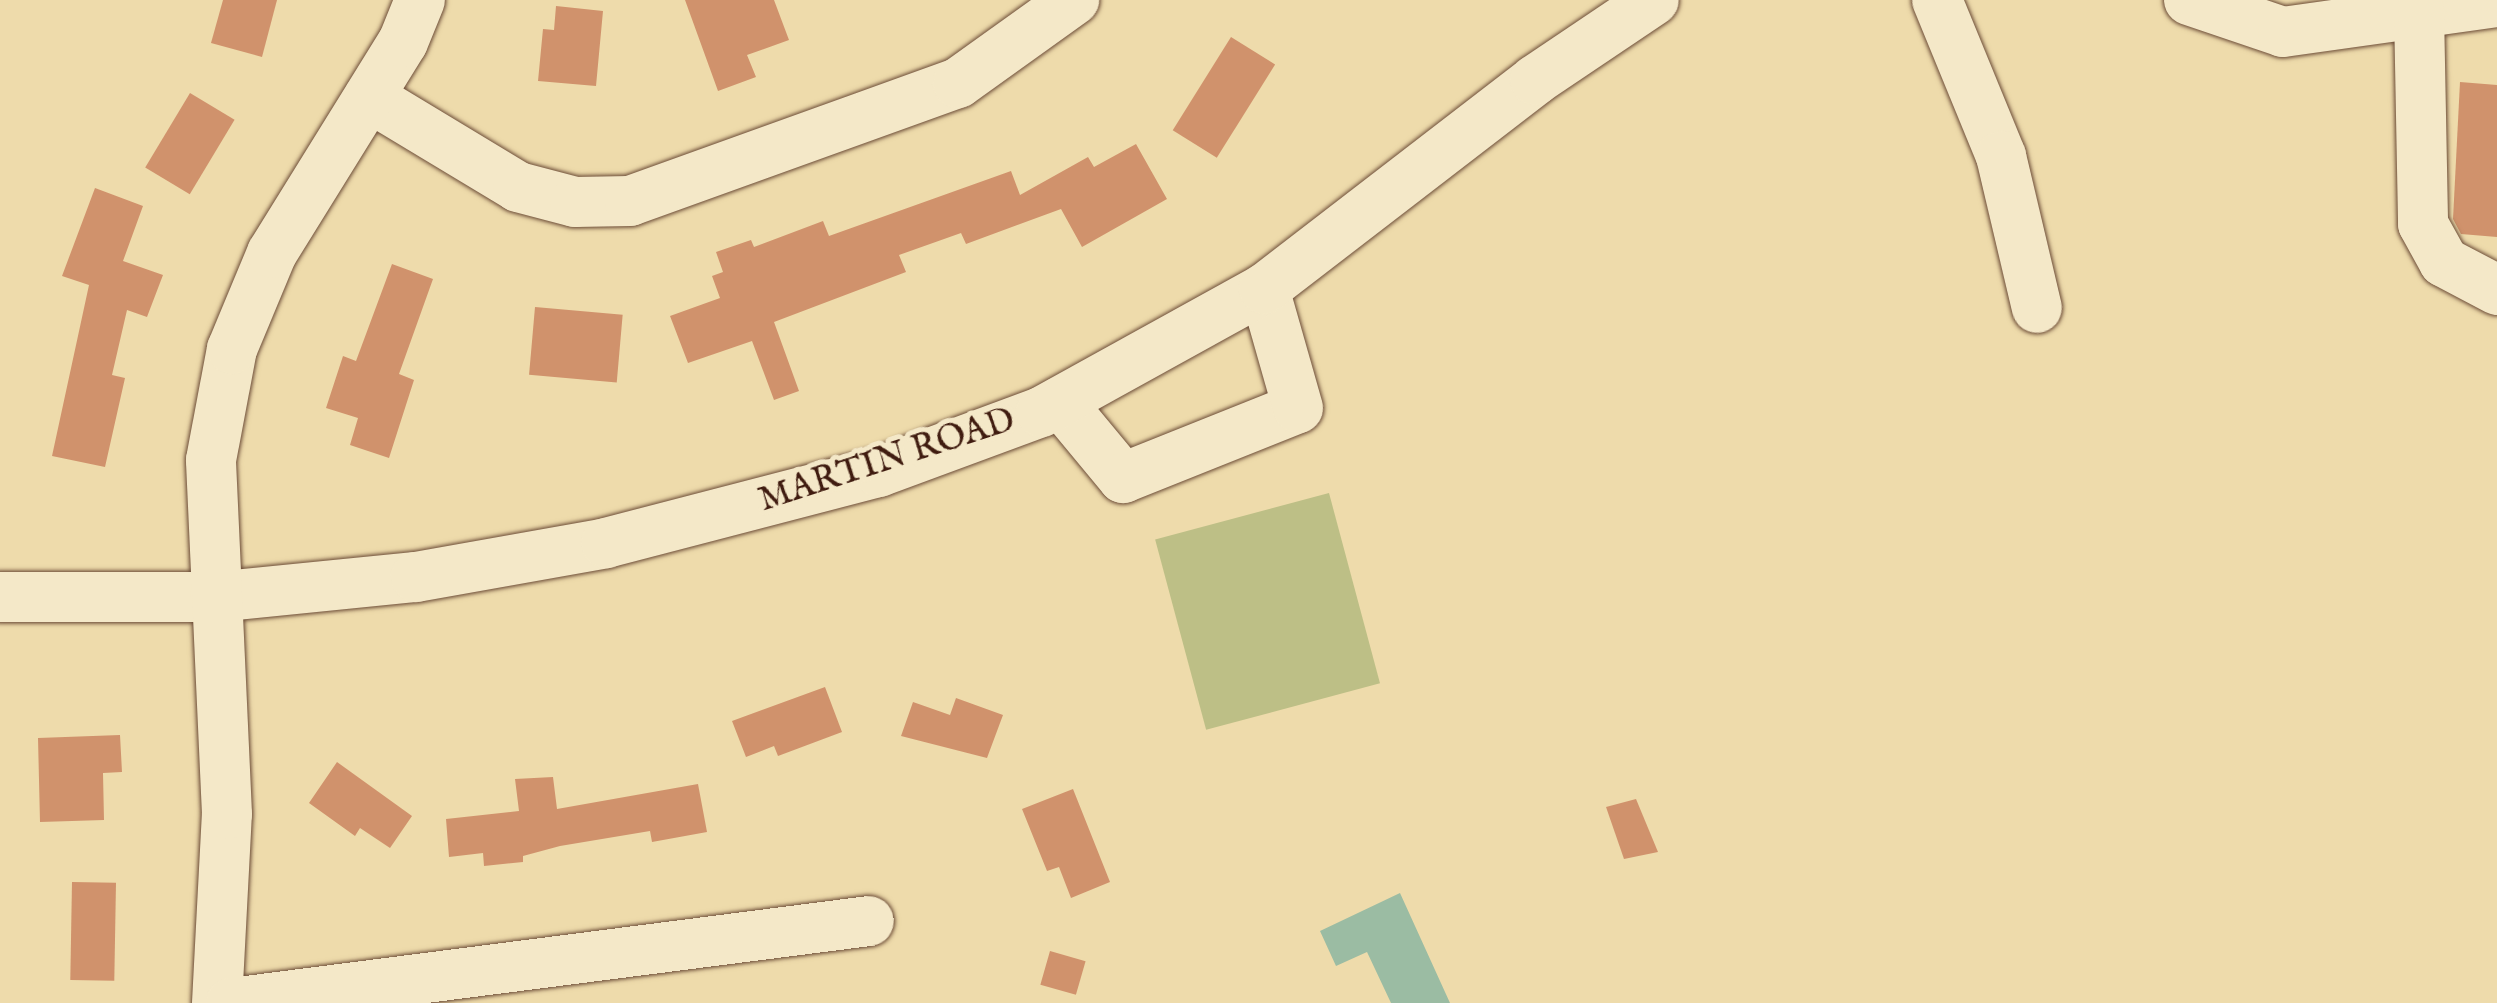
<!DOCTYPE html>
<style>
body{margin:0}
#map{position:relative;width:2497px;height:1003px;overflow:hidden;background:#eedbab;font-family:"IM FELL English",serif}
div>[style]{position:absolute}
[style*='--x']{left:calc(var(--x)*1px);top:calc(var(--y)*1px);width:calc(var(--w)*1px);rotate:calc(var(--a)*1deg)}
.green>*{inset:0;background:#bdbf86;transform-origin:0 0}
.water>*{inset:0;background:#9bbca3}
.building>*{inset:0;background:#d0926c;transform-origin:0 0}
.roads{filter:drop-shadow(0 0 2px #6c4c37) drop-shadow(0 0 2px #6c4c37)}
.minor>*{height:50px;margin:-25px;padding:0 25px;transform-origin:25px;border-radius:25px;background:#f4e8c8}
span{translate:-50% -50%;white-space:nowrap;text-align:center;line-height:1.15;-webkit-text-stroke:10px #f4e8c8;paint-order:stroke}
.street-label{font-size:35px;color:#401c10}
</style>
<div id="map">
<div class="green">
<div style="left:1329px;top:493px;width:197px;height:180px;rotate:75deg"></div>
</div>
<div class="water">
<div style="clip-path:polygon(1400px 893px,1450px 1003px,1391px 1003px,1367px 952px,1336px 966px,1320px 931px)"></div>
</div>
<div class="building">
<div style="clip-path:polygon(223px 0,277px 0,262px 57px,211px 43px)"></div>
<div style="clip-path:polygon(685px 0,774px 0,789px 40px,747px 55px,756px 77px,718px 91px)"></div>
<div style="clip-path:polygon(556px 6px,603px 11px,596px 86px,538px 81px,543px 29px,554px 30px)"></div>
<div style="left:1231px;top:37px;width:52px;height:110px;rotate:32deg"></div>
<div style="clip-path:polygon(2460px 82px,2497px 85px,2497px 237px,2461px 234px,2453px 219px)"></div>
<div style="left:190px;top:93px;width:52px;height:87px;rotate:31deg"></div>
<div style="clip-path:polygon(1136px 144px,1167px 199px,1082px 247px,1061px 209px,966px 244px,961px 233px,899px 255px,906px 272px,774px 322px,799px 391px,774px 400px,752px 341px,688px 363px,670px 316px,720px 298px,712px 276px,723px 272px,716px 252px,751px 240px,754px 247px,823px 221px,829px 236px,1011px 171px,1020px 195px,1088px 157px,1094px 167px)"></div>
<div style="clip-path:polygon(95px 188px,143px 206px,123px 261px,163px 275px,147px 317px,127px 310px,112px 375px,125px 378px,105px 467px,52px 456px,89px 285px,62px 276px)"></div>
<div style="clip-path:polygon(392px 264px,433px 279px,399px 374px,414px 380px,389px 458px,350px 445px,358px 418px,326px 408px,343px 356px,356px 361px)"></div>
<div style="left:535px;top:307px;width:88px;height:68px;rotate:5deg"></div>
<div style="clip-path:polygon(825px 687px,842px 732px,778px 756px,774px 746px,746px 757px,732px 721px)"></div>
<div style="clip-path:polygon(956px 698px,1003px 715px,987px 758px,901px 736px,913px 702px,950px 715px)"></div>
<div style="clip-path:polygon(120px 735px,122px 772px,103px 773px,104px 820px,40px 822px,38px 738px)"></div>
<div style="clip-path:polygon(337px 762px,412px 816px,390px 848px,360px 828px,355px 836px,309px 803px)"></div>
<div style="clip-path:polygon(553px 777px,557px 809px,698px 784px,707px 832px,652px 842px,650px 831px,560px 846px,523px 856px,523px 862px,484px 866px,483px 853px,449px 857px,446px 819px,519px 811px,515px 779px)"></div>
<div style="clip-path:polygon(1073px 789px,1110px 882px,1071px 898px,1059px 867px,1047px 871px,1022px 809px)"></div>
<div style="clip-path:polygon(1636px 799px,1658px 852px,1624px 859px,1606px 807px)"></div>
<div style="left:72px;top:882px;width:44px;height:98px;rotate:1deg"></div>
<div style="left:1050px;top:951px;width:37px;height:35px;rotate:16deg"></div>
</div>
<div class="roads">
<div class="minor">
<div style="--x:1937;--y:0;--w:169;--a:67.7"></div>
<div style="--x:2001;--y:156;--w:156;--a:76.7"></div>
<div style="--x:2189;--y:0;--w:99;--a:18.8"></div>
<div style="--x:2283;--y:32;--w:216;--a:-8"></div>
<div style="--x:2419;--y:11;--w:213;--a:88.9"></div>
<div style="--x:2423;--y:224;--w:43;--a:61.1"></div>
<div style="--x:2444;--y:262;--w:60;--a:27.8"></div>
<div style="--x:369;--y:97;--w:174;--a:31.1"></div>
<div style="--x:518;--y:187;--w:59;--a:14.7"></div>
<div style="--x:575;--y:202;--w:55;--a:-1"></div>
<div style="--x:630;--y:201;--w:349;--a:-19.8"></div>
<div style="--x:958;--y:83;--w:143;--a:-35.6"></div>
<div style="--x:1060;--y:402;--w:99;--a:50.3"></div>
<div style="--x:1123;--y:478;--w:188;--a:-21.8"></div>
<div style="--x:1298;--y:408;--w:124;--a:-105.9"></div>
<div style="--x:0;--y:597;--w:215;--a:0"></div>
<div style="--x:215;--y:597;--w:202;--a:-5.7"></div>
<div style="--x:416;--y:577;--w:193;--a:-10.1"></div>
<div style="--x:606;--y:543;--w:282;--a:-14.6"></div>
<div style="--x:879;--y:472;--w:173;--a:-20.3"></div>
<div style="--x:1041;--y:412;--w:255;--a:-28.9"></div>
<div style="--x:1264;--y:289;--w:342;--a:-37.6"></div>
<div style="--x:1535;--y:80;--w:143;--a:-33.9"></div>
<div style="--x:217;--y:1003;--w:189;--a:-87"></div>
<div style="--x:227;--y:814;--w:354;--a:-92.6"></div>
<div style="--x:211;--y:460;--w:113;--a:-79.3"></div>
<div style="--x:232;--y:349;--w:104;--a:-67.4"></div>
<div style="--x:272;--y:253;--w:248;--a:-58.2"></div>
<div style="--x:403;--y:42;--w:45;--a:-68"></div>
<div style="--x:231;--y:1003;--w:643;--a:-7.32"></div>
</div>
</div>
<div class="street-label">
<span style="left:887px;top:461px;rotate:-18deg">MARTIN ROAD</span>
</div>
</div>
